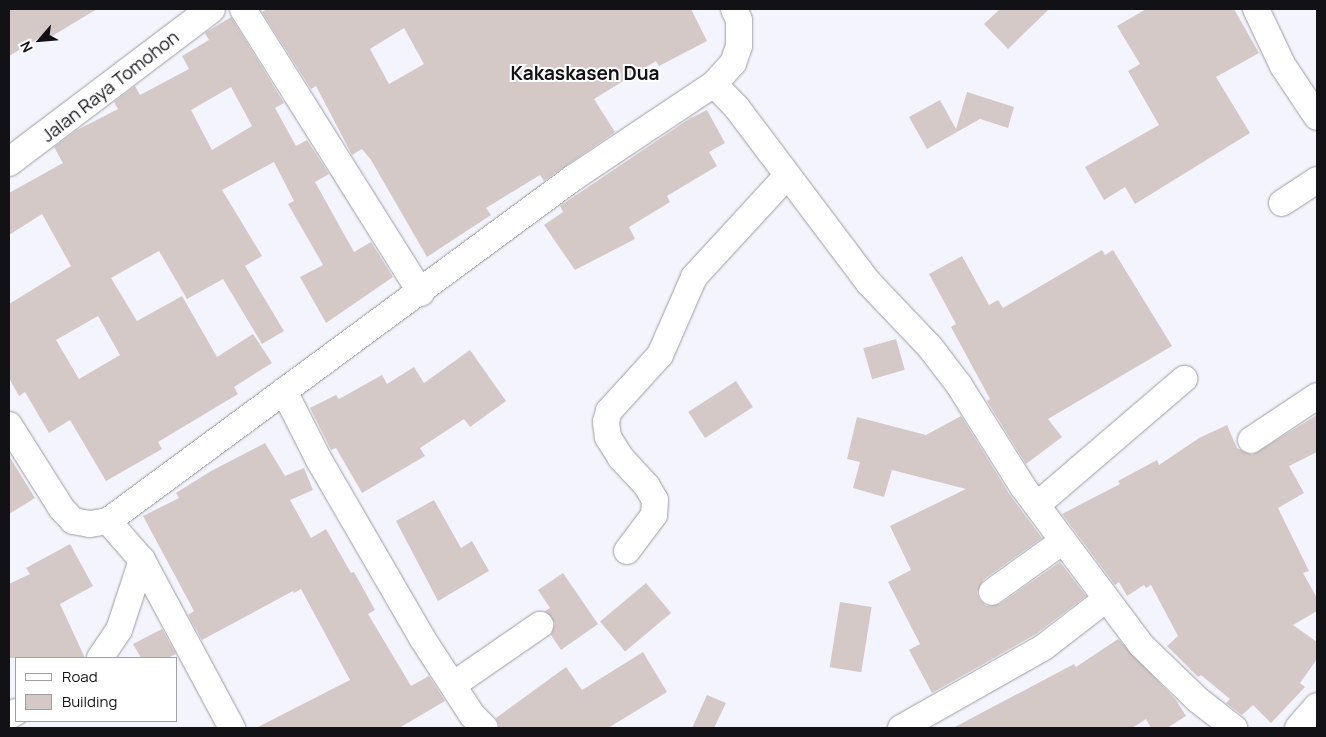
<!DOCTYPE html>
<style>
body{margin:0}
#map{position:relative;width:1326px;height:737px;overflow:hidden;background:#f4f4fe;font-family:Manrope,sans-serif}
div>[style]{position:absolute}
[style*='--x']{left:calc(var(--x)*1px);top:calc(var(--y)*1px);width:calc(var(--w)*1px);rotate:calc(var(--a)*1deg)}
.building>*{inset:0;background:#d5c9c8;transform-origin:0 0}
.roads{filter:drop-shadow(0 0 1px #9d9ca5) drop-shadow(0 0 1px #9d9ca5)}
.street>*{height:26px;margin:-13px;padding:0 13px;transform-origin:13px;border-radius:13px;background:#fff}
.highway>*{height:28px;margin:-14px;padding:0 14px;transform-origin:14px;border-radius:14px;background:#fff}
span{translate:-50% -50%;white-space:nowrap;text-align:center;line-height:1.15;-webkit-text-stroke:4px #fff;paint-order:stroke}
.street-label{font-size:18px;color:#121115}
.neighbourhood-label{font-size:19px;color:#121115;font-weight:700}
.frame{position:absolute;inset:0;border:10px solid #121115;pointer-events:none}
.legend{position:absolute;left:15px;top:657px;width:162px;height:65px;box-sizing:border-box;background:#fff;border:1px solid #a0a0a1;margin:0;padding:6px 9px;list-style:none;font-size:15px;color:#121115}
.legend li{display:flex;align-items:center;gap:10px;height:25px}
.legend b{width:25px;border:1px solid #a0a0a1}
.north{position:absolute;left:15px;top:15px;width:50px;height:50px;-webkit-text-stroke:4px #fff;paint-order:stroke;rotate:243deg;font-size:14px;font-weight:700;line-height:20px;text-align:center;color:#121115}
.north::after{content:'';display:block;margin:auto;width:18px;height:22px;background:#121115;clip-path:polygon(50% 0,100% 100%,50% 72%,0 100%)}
</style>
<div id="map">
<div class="building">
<div style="clip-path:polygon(9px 9px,97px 9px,44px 41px,41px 37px,9px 56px)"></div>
<div style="clip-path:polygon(evenodd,267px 9px,691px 9px,707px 41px,659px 66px,656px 61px,594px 99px,615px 132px,544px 181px,540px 175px,486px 208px,491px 215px,427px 257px,371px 160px,362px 149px,352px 155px,316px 86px,311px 89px,262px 12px,267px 9px,404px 28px,424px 64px,389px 84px,370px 49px,404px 28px)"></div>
<div style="clip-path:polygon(1000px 9px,1049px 9px,1008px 49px,984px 24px)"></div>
<div style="clip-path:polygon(1146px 9px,1234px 9px,1259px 53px,1216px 77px,1250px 133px,1135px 204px,1125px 187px,1104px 200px,1085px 167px,1159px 125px,1128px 71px,1140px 64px,1117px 26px)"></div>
<div style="clip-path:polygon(evenodd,231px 17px,284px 103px,275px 108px,296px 146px,307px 140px,329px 174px,315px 182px,354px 252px,371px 242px,393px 277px,326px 323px,300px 277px,323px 265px,288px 204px,294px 201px,274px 162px,222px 190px,262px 256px,245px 266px,284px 331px,262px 344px,223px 279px,187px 299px,159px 251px,111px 278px,137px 321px,182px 296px,217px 357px,253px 334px,272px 363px,234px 387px,238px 394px,158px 442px,162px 449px,106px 481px,70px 420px,49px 433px,25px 392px,19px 396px,9px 378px,9px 304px,71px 266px,42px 214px,9px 235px,9px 193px,63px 163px,54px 147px,77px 130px,118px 109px,114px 102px,135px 86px,140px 95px,189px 69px,182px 56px,209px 40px,205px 33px,231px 17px,231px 87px,252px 126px,212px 150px,191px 110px,231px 87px,231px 17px,98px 316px,120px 355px,79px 379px,56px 340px,98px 316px)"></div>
<div style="clip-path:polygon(967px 92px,1014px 107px,1008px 128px,980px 119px,927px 149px,909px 117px,940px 100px,956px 129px)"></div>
<div style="clip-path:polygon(707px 110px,725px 143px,709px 152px,717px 166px,667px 196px,670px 202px,629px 227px,635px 239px,575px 270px,544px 225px,563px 212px,560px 206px,689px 119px)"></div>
<div style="clip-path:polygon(1102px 250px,1105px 255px,1113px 250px,1172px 346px,1048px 419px,1062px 437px,1026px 464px,987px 401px,990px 399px,951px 327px,956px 324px,929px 274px,962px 256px,989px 305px,998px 300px,1003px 308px)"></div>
<div style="left:896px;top:339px;width:32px;height:34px;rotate:74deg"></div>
<div style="clip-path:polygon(470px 350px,506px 401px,470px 427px,464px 419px,420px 448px,425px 456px,362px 493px,336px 448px,331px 450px,310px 408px,336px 395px,339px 399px,382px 375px,387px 384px,414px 367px,424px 383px)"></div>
<div style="left:736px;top:381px;width:31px;height:57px;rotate:57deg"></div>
<div style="clip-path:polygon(1317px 415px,1317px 452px,1289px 466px,1304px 493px,1278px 508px,1309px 571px,1303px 573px,1317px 598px,1317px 611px,1293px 625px,1317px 642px,1317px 659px,1300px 683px,1305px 687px,1271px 723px,1253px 705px,1242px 715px,1226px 703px,1230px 699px,1201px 675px,1198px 677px,1167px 646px,1178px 636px,1151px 585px,1146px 588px,1144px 585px,1127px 596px,1119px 582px,1115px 585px,1062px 514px,1120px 484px,1118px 481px,1157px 460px,1159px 465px,1199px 438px,1227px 425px,1237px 448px,1252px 455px)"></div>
<div style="clip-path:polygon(961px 416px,1010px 495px,1042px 538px,983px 580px,977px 593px,980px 600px,986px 606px,1000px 604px,1060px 562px,1086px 596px,1036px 634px,932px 693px,909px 650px,920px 644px,888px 582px,911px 570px,890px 526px,966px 489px,892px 470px,884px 497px,853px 488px,860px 462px,847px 459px,857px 417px,926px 435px)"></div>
<div style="clip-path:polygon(265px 443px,285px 476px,304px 468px,313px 490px,290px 500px,311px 538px,326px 529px,351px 573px,354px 572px,375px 610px,368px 614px,411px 686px,429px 676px,445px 701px,399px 728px,256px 728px,350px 680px,301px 589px,294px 593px,293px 591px,202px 640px,188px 615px,194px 611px,143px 516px,179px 498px,176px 493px,211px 471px)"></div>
<div style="clip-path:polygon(9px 456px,35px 498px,9px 514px)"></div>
<div style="clip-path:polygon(434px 500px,461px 548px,472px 541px,489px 571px,438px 601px,396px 521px)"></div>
<div style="clip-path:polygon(70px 544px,93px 586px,60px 604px,85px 658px,9px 658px,9px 584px,30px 574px,26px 568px)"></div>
<div style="clip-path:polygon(563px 573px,598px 624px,561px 650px,551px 635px,555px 623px,545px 611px,550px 608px,538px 590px)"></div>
<div style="left:646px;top:583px;width:39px;height:60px;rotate:50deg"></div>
<div style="left:840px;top:602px;width:32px;height:66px;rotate:9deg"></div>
<div style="clip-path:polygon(162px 629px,176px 654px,168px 658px,141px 658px,133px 644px)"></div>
<div style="clip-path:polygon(1118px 639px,1176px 700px,1186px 716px,1167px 728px,1151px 728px,1146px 719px,1132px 728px,953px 728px,1074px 664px,1076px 667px)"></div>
<div style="clip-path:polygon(643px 652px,667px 692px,608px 728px,500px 728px,496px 718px,566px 667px,582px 690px)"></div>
<div style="clip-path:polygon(707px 695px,726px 703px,714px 728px,692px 728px)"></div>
</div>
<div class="roads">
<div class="street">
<div style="--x:243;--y:9;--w:335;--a:57.9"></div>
<div style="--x:734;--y:9;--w:12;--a:66"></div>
<div style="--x:739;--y:20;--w:26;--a:90"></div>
<div style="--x:739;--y:46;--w:18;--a:109"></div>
<div style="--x:733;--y:63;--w:28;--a:132"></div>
<div style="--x:714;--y:84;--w:33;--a:46"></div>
<div style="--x:737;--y:108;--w:219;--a:53"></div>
<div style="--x:869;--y:283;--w:88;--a:46.4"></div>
<div style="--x:930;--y:347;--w:48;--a:52.7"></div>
<div style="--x:959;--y:385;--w:120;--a:57.9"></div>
<div style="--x:1023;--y:487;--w:197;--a:53.2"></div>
<div style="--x:1141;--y:645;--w:79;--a:44"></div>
<div style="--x:1198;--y:700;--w:46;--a:37.9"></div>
<div style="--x:1256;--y:9;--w:63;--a:64.7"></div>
<div style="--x:1283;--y:66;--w:61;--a:56.3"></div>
<div style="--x:1282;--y:203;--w:42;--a:-33.3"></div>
<div style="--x:284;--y:391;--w:77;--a:63.1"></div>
<div style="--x:319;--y:460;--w:206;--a:59.9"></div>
<div style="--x:422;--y:638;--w:92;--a:57"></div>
<div style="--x:472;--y:715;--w:18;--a:45"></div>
<div style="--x:9;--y:425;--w:99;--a:57.8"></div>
<div style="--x:62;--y:509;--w:16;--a:47"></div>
<div style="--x:73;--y:521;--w:17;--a:10"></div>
<div style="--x:90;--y:524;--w:18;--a:-9"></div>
<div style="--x:108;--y:521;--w:578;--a:-36.41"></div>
<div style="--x:573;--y:178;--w:169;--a:-33.7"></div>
<div style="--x:1251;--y:440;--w:79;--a:-33.7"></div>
<div style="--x:1037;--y:505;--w:194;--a:-40.6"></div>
<div style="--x:627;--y:551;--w:45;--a:-53.1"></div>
<div style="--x:654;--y:515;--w:15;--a:-86"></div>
<div style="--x:655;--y:500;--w:16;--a:-120"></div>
<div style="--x:647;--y:486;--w:38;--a:-133"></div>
<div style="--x:621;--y:458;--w:25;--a:-122"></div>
<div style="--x:608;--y:437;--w:15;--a:-98"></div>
<div style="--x:606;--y:422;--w:11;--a:-75"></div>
<div style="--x:609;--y:411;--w:76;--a:-47.7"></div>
<div style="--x:660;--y:355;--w:85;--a:-66.4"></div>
<div style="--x:694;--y:277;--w:137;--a:-47.4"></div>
<div style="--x:142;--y:560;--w:191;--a:61.8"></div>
<div style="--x:992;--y:592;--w:87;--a:-35.7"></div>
<div style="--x:100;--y:658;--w:34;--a:-56"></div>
<div style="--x:119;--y:630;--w:74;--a:-71.8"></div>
<div style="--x:142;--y:560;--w:52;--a:-131.1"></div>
<div style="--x:453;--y:685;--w:106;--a:-34.6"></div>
<div style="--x:9;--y:716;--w:8;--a:-30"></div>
<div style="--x:901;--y:728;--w:164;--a:-29.5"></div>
<div style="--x:1044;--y:647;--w:78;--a:-37.7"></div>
<div style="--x:1298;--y:728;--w:29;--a:-49"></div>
</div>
<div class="highway">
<div style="--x:9;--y:162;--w:253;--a:-37.1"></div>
</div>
</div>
<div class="street-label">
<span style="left:110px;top:86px;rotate:-38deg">Jalan Raya Tomohon</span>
</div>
<div class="neighbourhood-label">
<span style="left:585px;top:74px">Kakaskasen Dua</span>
</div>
<div class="frame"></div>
<ul class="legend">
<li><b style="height:6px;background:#fff"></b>Road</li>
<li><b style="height:14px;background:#d5c9c8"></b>Building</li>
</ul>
<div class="north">N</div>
</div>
